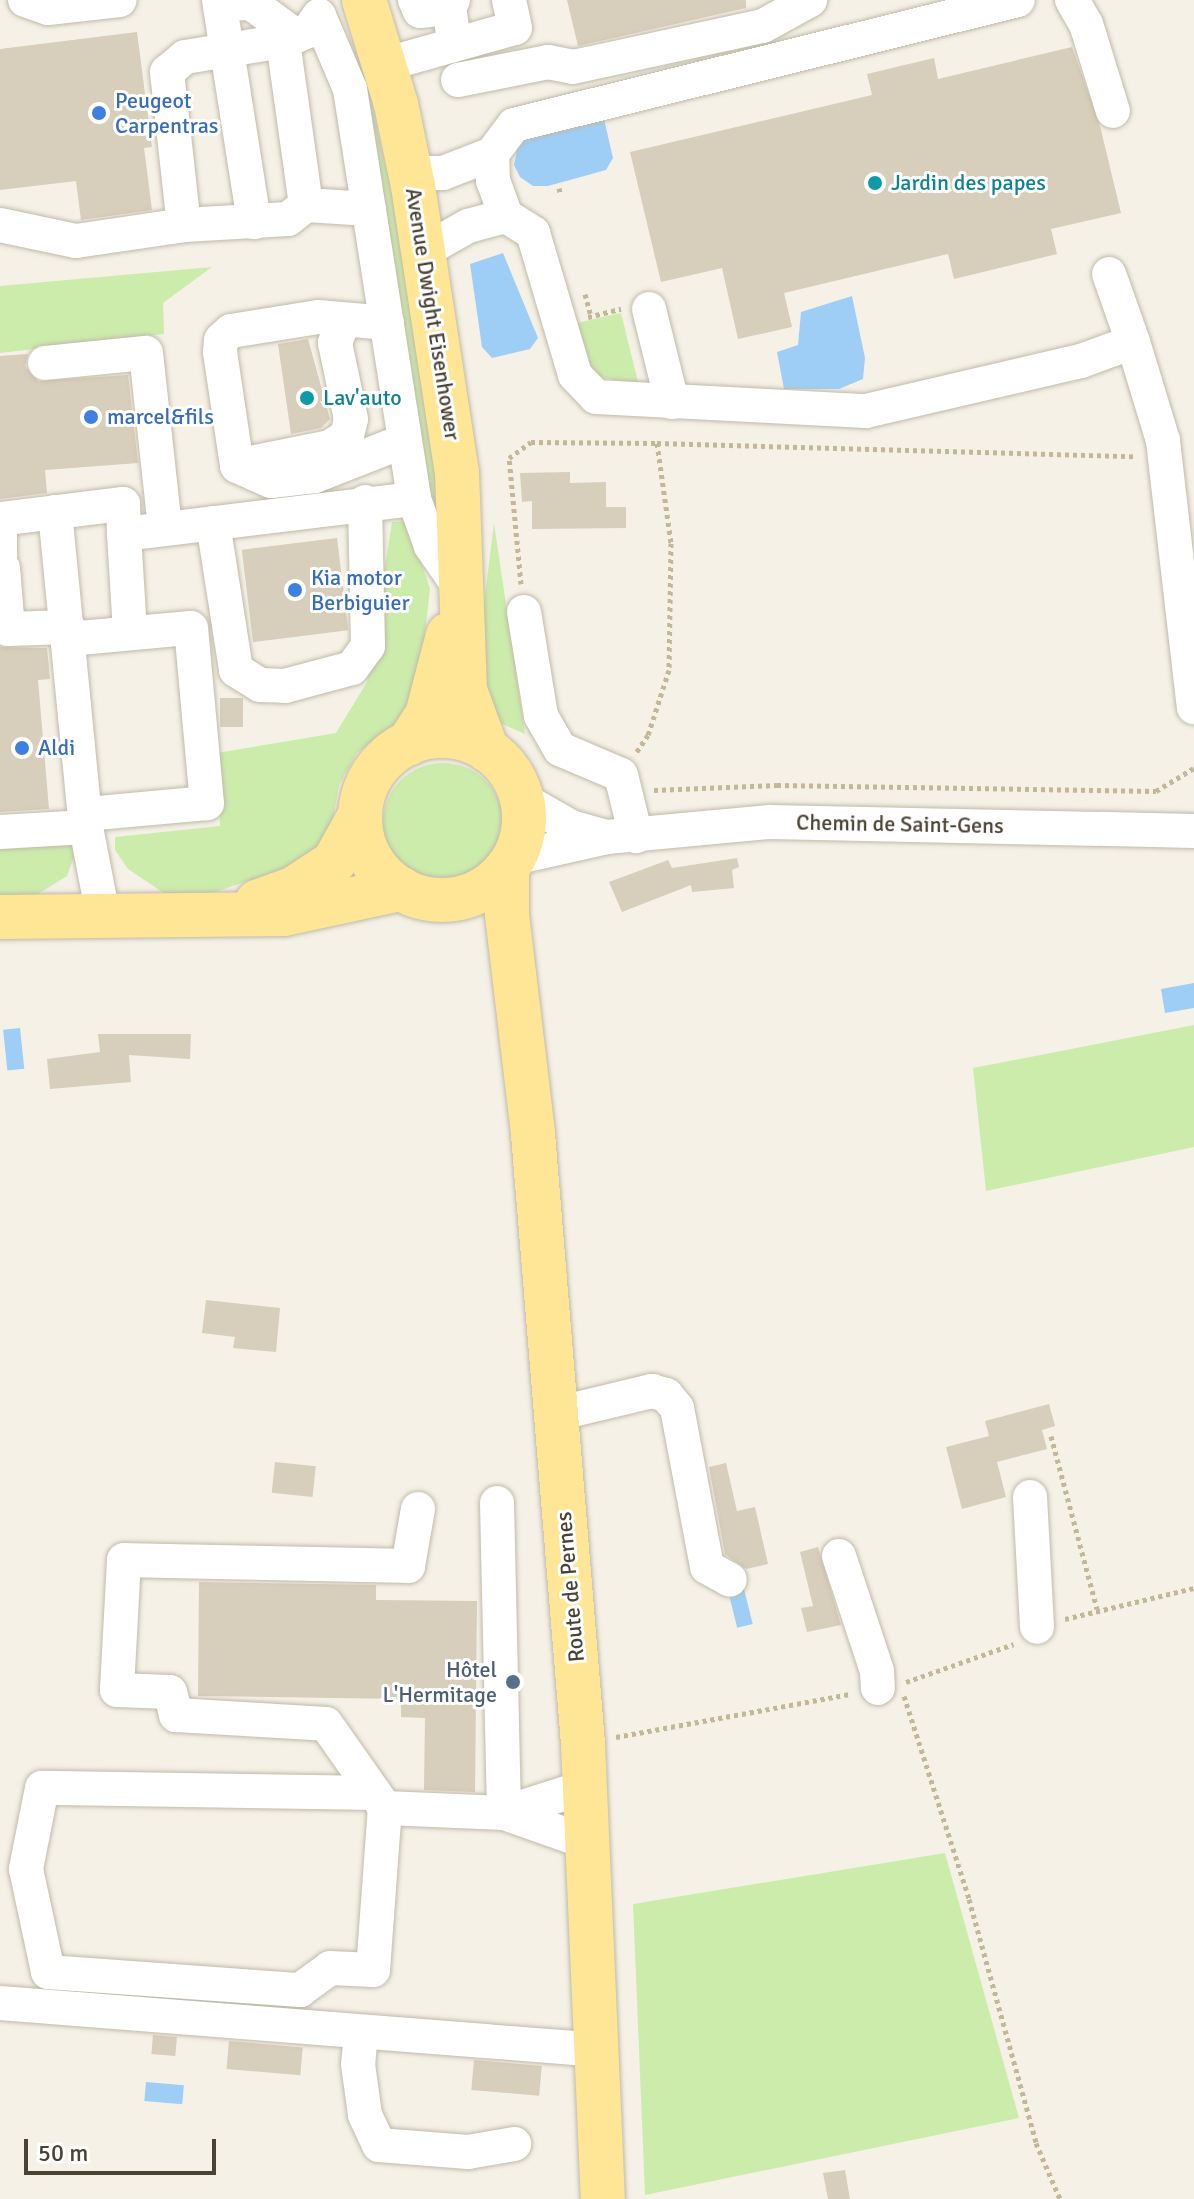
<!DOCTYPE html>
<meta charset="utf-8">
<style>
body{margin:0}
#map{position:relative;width:1194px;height:2199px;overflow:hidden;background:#f5f1e7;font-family:Signika,sans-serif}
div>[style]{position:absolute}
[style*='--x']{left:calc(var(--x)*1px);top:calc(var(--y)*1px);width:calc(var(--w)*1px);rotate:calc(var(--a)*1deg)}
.green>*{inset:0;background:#ccecac}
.round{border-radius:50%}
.water>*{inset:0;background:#9ecef6;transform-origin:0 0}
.building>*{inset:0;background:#d7cebb;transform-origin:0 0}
.path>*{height:5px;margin-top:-2.5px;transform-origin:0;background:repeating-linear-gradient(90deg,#c4b798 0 4px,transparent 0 8px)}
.roads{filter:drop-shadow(0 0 2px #c1baa8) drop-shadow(0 0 2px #c1baa8)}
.minor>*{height:34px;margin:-17px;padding:0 17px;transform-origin:17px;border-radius:17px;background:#fff}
.major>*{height:44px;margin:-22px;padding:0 22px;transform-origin:22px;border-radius:22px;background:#ffe696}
.major>.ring{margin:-22px;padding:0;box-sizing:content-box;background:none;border:44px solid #ffe696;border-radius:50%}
.dots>*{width:22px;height:22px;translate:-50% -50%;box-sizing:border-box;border:4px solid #fff;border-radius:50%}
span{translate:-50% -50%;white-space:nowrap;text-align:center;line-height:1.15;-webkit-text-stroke:6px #fff;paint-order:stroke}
.shop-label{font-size:22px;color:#366cbe}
.left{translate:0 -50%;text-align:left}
.culture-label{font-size:22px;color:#0d838f}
.street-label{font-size:22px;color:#494235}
.service-label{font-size:22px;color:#4e5e75}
.right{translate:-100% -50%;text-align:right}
.scale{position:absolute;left:24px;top:2139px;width:192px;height:36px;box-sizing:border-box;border:4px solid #494235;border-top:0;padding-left:10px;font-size:24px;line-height:28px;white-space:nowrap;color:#494235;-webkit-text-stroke:6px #fff;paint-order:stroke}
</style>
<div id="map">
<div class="green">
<div style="clip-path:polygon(363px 67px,393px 198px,428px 416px,441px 515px,437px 541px,354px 70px)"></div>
<div style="clip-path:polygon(212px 267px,163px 303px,164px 334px,0 353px,0 286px)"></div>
<div style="clip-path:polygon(621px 313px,639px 386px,594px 375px,581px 335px,575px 336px,572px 324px)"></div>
<div style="clip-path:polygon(408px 521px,430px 589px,417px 704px,405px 719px,357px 753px,339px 785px,329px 841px,319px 857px,206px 895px,167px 895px,128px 869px,115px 850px,115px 837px,220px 826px,217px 753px,336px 733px,367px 682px,392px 522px)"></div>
<div style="clip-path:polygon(494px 523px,525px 734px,493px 720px,477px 660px)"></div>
<div class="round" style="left:383px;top:763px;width:120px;height:120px"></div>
<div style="clip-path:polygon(64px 839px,77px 848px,67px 876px,30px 899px,0 896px,0 843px)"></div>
<div style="clip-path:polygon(1194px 1025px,1194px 1147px,986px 1191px,973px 1068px)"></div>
<div style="clip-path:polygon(945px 1853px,1019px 2118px,645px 2195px,633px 1904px)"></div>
</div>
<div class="water">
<div style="clip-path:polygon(604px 119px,613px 158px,606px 170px,548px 186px,533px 186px,520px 177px,514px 165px,519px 139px)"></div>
<div style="clip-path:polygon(503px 253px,538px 338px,530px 349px,492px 358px,482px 347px,470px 264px)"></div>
<div style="clip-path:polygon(852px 296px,865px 358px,863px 379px,839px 389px,784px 389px,777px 352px,798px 345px,801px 312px)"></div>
<div style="clip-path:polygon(1194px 983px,1194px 1008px,1165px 1013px,1161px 989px)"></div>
<div style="left:20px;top:1028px;width:41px;height:17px;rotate:84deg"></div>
<div style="left:744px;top:1589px;width:36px;height:16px;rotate:76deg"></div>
<div style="left:146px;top:2082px;width:38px;height:19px;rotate:5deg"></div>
</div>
<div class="building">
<div style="clip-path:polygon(567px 0,746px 0,746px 8px,578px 46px)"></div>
<div style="clip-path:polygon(137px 32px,152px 147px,144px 148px,152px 210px,81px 220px,76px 181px,0 190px,0 49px)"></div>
<div style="clip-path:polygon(1072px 47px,1100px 126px,1121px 213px,1051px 229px,1057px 254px,954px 279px,948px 254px,784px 293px,792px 327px,738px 339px,722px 268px,661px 282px,630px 152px,872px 95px,867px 74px,934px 58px,938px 79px)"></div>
<div style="clip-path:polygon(308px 339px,330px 419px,321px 428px,291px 434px,278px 344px)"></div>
<div style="clip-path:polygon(28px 354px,25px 366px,38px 381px,128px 375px,138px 463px,45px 470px,47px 493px,0 499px,0 356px)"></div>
<div style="clip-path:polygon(570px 472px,570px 483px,606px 482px,606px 507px,626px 507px,626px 528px,532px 529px,532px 501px,522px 502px,520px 473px)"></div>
<div style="left:337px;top:538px;width:93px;height:96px;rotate:83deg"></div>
<div style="clip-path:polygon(0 647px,47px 648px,50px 679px,38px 680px,49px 809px,0 812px)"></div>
<div style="left:220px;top:698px;width:23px;height:29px"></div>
<div style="clip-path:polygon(737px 858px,739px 867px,732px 870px,734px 888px,692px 892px,691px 885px,622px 912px,609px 882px,668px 860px,672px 868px)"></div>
<div style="clip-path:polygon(98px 1034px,191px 1034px,190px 1059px,129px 1055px,131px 1082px,50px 1089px,47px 1059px,100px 1052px)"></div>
<div style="clip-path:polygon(206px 1300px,280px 1308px,276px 1352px,233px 1348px,235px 1337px,202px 1333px)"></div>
<div style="clip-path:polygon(1049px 1404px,1055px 1426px,1042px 1430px,1047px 1449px,997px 1462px,1006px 1497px,962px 1509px,946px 1447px,989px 1436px,985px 1421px)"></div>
<div style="left:275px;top:1462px;width:41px;height:31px;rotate:6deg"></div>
<div style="clip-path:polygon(726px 1463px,737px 1511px,755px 1507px,768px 1564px,746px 1569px,725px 1554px,709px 1467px)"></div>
<div style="clip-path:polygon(818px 1547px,841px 1625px,807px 1632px,801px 1608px,813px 1606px,800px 1552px)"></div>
<div style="clip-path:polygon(199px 1582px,376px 1585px,376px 1600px,477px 1601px,475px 1792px,424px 1790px,425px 1718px,401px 1717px,401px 1699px,198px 1696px)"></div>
<div style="left:153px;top:2035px;width:24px;height:19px;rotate:5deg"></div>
<div style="left:229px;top:2041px;width:74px;height:28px;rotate:5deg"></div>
<div style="left:474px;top:2060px;width:68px;height:30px;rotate:5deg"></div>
<div style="clip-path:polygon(845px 2170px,850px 2199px,828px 2199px,823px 2173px)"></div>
</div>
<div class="path">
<div style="--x:559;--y:188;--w:4;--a:76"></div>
<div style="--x:585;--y:294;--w:23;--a:75"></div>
<div style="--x:588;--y:317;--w:34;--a:-14"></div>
<div style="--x:657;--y:443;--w:479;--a:1.6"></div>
<div style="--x:521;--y:584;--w:127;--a:-95.4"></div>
<div style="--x:509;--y:458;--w:27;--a:-36"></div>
<div style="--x:531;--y:442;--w:126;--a:0.5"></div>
<div style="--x:657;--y:443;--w:101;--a:82"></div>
<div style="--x:671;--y:543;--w:127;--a:90.9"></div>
<div style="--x:669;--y:670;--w:68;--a:107.9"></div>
<div style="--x:648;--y:735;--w:23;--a:124"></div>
<div style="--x:654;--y:790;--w:123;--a:-2.3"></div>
<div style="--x:777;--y:785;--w:379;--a:0.9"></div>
<div style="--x:1156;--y:791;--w:44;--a:-31.2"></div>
<div style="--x:1051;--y:1436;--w:179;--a:75.1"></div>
<div style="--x:1065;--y:1619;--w:133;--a:-13.5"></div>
<div style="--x:906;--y:1682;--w:114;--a:-19.4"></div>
<div style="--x:904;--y:1696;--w:213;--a:72.2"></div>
<div style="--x:969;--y:1899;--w:253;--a:74.6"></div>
<div style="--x:1036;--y:2143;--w:61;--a:66.8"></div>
<div style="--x:616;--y:1737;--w:238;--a:-10.4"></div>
</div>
<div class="roads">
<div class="minor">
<div style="--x:25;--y:0;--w:24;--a:19"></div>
<div style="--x:48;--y:8;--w:72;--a:-6.3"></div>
<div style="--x:219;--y:0;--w:225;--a:81"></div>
<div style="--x:415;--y:0;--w:12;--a:66"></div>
<div style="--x:420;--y:11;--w:29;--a:-6"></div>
<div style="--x:453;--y:0;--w:9;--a:117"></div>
<div style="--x:449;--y:8;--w:36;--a:81"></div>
<div style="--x:1072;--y:0;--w:28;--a:60"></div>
<div style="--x:1086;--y:24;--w:91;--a:72.8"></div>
<div style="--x:223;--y:4;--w:28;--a:-2"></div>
<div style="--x:251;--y:3;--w:56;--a:36.3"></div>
<div style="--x:283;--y:41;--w:27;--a:-22"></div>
<div style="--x:308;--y:31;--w:19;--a:-54"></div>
<div style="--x:319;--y:16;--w:79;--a:67"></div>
<div style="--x:350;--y:89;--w:415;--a:81.1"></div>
<div style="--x:414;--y:499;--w:50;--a:70.1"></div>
<div style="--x:431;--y:546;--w:47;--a:55.3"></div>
<div style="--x:383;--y:65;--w:137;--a:-15.7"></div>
<div style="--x:515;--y:28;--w:29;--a:-102"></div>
<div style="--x:458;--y:80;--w:92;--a:-11.3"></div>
<div style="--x:548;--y:62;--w:25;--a:11"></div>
<div style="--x:573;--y:67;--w:194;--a:-12.2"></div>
<div style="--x:763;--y:26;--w:54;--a:-29"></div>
<div style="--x:411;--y:173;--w:32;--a:0"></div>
<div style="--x:443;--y:173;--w:53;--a:-21.2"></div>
<div style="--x:306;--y:205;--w:63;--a:3.6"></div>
<div style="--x:506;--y:216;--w:37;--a:-110"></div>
<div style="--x:493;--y:181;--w:27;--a:-92"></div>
<div style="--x:492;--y:154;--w:36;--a:-53"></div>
<div style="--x:514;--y:125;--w:519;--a:-13.93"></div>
<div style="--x:0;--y:225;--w:78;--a:11.9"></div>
<div style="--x:76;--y:241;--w:109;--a:-8.4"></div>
<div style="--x:184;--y:225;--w:104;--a:-3.3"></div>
<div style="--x:288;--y:219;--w:23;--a:-38"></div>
<div style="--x:306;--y:205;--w:166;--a:-98"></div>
<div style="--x:283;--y:41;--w:99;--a:170.7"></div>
<div style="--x:185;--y:57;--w:23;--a:140"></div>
<div style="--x:167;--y:72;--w:154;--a:83.7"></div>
<div style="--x:424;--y:251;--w:51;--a:-29.6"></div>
<div style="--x:468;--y:226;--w:39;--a:-15"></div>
<div style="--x:506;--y:216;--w:32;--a:32"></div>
<div style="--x:533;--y:233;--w:148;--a:73.5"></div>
<div style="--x:575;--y:375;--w:30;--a:46"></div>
<div style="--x:596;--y:397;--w:270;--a:3"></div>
<div style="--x:866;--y:411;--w:221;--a:-13.1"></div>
<div style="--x:1081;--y:361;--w:55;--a:-20.1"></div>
<div style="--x:1133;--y:342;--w:72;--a:-109.4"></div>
<div style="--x:649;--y:309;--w:96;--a:76.1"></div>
<div style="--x:387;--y:323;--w:69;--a:-175"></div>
<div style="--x:318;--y:317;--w:88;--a:170.9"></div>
<div style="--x:231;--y:331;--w:13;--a:138"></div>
<div style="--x:221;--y:340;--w:12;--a:95"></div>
<div style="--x:220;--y:352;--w:115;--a:81.5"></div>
<div style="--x:237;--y:466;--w:37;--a:24"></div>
<div style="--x:271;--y:481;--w:44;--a:-6.5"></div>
<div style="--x:315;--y:476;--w:96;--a:-21.5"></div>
<div style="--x:1133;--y:342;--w:103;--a:73.1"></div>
<div style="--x:1163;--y:441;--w:268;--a:83.4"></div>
<div style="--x:45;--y:363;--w:101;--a:-5.7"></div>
<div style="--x:146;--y:353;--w:176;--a:83.8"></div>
<div style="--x:241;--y:465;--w:91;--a:-11.4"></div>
<div style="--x:330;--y:447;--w:20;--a:-33"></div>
<div style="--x:347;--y:436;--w:17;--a:-77"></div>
<div style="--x:351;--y:419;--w:78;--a:-101.9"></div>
<div style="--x:335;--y:343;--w:22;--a:-69"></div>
<div style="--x:55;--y:512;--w:317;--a:84.4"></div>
<div style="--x:86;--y:827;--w:90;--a:79.1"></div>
<div style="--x:213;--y:523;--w:149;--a:81.1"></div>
<div style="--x:236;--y:670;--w:28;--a:32"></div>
<div style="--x:260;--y:685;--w:25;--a:2"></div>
<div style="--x:285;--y:686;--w:69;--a:-15"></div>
<div style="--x:352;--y:668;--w:27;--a:-54"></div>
<div style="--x:368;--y:646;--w:144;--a:-91.2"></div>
<div style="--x:124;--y:534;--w:99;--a:86.5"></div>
<div style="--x:3;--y:568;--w:61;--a:85.3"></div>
<div style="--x:8;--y:629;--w:60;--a:-1.9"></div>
<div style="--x:0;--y:569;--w:50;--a:-90"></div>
<div style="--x:0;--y:519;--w:124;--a:-7"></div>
<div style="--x:123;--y:504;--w:30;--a:88"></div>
<div style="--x:124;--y:534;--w:292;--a:-6.9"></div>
<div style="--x:524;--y:612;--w:105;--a:80.7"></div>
<div style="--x:541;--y:716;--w:38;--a:60"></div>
<div style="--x:560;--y:749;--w:66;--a:23.1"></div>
<div style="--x:621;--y:775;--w:63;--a:76.2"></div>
<div style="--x:69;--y:639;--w:122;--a:-5.2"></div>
<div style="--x:191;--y:628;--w:176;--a:84.8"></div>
<div style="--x:207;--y:803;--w:122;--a:174.8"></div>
<div style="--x:522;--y:799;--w:56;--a:29.7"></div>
<div style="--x:571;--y:827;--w:37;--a:16"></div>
<div style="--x:0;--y:832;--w:86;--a:-3.3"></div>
<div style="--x:514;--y:858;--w:95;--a:-12.7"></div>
<div style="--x:607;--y:837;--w:164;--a:-5.3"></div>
<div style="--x:770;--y:822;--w:424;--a:1.2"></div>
<div style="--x:556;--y:1414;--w:99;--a:-13.5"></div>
<div style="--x:652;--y:1391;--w:15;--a:16"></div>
<div style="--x:666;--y:1395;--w:17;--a:50"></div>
<div style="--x:677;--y:1408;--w:162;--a:79.3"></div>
<div style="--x:707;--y:1567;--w:26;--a:29"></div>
<div style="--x:1030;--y:1497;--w:130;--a:86.9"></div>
<div style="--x:497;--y:1503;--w:310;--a:88.7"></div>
<div style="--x:418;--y:1509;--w:58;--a:100"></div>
<div style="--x:408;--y:1566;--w:284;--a:-178.8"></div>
<div style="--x:124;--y:1560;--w:130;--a:93.1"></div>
<div style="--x:117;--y:1690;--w:53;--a:2.2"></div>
<div style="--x:170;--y:1692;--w:24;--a:75"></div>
<div style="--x:176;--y:1715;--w:150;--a:3.4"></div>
<div style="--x:326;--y:1724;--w:103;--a:54.9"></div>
<div style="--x:385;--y:1808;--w:119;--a:2.4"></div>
<div style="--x:504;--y:1813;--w:88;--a:19.3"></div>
<div style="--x:839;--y:1556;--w:121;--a:71.7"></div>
<div style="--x:877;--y:1671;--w:17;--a:87"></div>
<div style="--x:374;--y:1793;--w:332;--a:-179.1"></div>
<div style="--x:42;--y:1788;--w:83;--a:101.2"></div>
<div style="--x:26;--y:1869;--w:105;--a:77.9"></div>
<div style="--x:48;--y:1972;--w:253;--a:4.1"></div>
<div style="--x:300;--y:1990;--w:37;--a:-36"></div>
<div style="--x:330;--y:1968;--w:43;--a:2.7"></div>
<div style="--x:373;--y:1970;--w:162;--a:-85.8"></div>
<div style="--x:504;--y:1813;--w:85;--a:-17.8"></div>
<div style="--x:0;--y:2003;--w:602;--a:4.48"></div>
<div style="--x:361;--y:2032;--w:32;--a:95"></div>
<div style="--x:358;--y:2064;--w:51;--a:82.2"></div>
<div style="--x:365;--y:2115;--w:33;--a:65"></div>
<div style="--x:379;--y:2145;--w:89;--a:4.5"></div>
<div style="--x:468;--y:2152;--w:47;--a:-9.9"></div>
</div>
<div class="major">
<div style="--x:364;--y:0;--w:109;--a:72.9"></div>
<div style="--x:396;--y:104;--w:84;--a:78.3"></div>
<div style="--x:413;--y:186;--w:289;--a:81.3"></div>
<div style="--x:457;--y:472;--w:218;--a:87.9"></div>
<div style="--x:465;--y:690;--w:64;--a:69.9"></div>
<div class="ring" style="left:360px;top:736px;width:120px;height:120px"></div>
<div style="--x:408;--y:744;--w:35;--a:-57"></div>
<div style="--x:427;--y:715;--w:83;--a:-75.3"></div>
<div style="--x:507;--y:868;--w:47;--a:90"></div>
<div style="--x:507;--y:915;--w:221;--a:83.2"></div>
<div style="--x:533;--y:1134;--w:612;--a:85.31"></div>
<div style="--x:583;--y:1744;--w:455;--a:87.5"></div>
<div style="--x:257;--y:902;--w:38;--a:-20"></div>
<div style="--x:293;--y:889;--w:49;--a:-33.4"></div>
<div style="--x:334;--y:862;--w:54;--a:-61"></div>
<div style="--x:0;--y:917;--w:284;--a:-0.6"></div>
<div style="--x:284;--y:914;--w:120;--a:-12.1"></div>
</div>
</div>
<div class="dots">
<div style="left:99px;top:113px;background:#3f7fe0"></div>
<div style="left:875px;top:183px;background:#0f9aa8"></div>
<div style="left:307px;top:398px;background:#0f9aa8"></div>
<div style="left:91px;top:417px;background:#3f7fe0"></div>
<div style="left:295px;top:590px;background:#3f7fe0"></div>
<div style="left:22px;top:748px;background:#3f7fe0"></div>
<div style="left:513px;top:1682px;background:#5c6f8a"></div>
</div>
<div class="shop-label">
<span class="left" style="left:115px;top:113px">Peugeot<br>Carpentras</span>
<span class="left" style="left:107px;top:417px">marcel&amp;fils</span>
<span class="left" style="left:311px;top:590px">Kia motor<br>Berbiguier</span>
<span class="left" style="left:38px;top:748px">Aldi</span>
</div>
<div class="culture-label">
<span class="left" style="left:891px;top:183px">Jardin des papes</span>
<span class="left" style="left:323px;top:398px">Lav'auto</span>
</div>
<div class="street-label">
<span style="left:433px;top:314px;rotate:81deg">Avenue Dwight Eisenhower</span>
<span style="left:900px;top:824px;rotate:1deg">Chemin de Saint-Gens</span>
<span style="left:570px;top:1587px;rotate:-95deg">Route de Pernes</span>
</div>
<div class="service-label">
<span class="right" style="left:497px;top:1682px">Hôtel<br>L'Hermitage</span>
</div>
<div class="scale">50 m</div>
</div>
